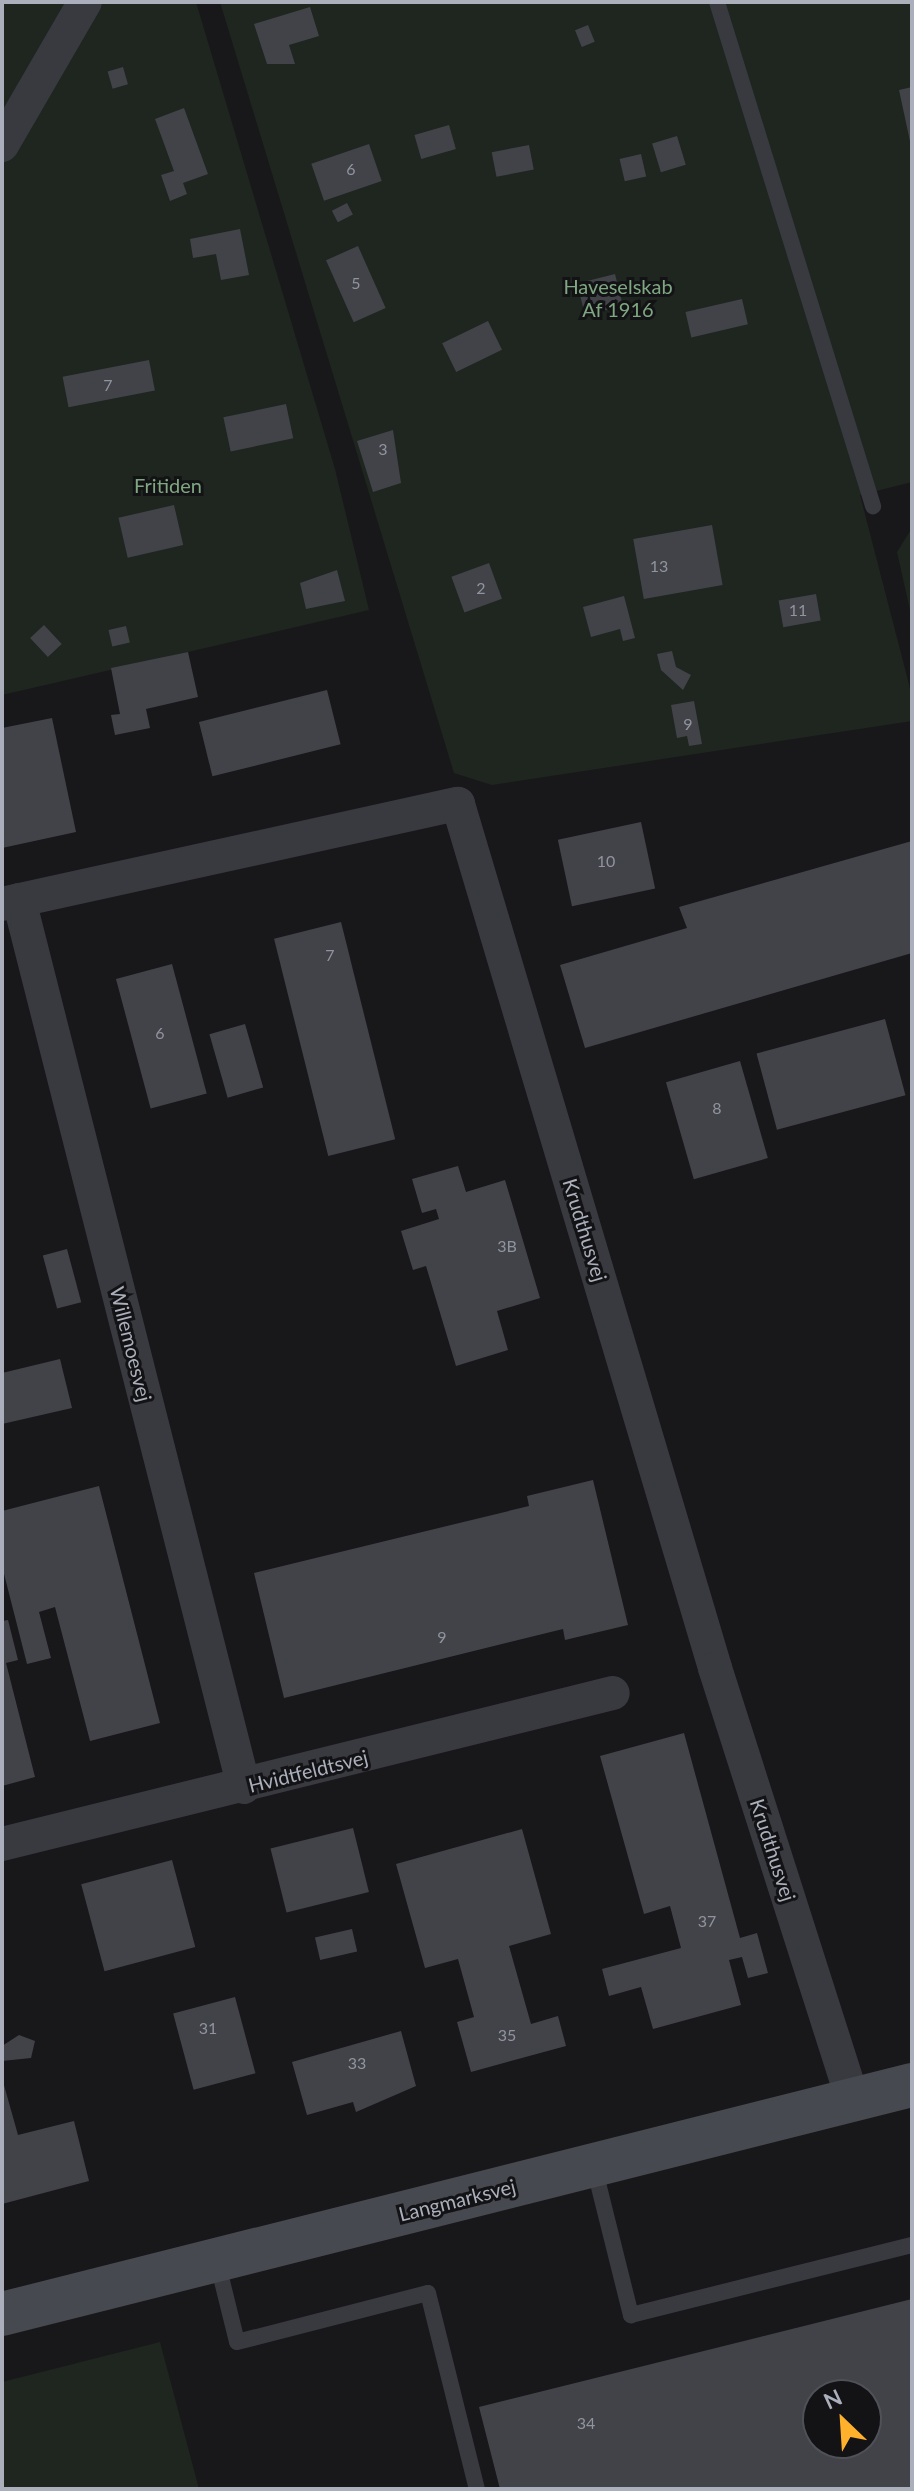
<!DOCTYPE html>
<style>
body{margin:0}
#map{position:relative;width:914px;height:2491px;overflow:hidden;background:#18181b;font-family:Lato,sans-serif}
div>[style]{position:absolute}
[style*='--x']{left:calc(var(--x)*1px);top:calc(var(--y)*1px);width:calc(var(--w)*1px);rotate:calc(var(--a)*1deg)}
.green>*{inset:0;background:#1e261f}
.building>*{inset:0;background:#424348;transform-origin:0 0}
.lane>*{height:16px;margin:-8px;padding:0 8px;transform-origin:8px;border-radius:8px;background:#393a40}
.street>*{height:34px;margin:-17px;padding:0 17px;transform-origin:17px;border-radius:17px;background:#393a40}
.secondary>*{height:44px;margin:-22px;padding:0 22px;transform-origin:22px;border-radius:22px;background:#474950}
span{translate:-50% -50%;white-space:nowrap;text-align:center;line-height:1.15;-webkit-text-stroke:6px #131316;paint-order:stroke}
.number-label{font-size:16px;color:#90949e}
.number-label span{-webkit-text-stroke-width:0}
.park-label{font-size:20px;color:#7fa781}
.street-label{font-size:20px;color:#aaafbb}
.frame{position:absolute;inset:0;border:4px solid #aaafbb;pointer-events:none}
.north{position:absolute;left:802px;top:2379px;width:80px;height:80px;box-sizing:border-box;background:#131316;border:2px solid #4f5158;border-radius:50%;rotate:335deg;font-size:22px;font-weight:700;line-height:32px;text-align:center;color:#aaafbb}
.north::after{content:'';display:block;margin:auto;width:28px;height:36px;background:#ffb12c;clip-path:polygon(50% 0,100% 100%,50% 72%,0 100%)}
</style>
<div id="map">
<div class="green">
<div style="clip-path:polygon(2px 2px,196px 2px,335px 469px,369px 610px,2px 695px)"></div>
<div style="clip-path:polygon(220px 2px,912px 2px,912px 482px,860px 495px,912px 696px,912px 721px,492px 785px,454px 773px)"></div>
<div style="clip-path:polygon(912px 528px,912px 619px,897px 552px)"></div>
<div style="clip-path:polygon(160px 2342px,199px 2489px,2px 2489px,2px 2382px)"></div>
</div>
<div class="building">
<div style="clip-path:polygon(310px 7px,319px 36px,289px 45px,295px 64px,267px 64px,254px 24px)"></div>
<div style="left:588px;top:25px;width:18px;height:14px;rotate:68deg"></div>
<div style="left:123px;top:67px;width:18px;height:16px;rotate:74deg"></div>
<div style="clip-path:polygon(912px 87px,912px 146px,911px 146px,899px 90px)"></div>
<div style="clip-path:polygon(184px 108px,208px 174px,183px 183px,187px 194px,170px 201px,161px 175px,174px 171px,155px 119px)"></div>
<div style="left:449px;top:125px;width:25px;height:36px;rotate:74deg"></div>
<div style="left:677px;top:136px;width:30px;height:26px;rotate:73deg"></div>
<div style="left:369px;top:144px;width:39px;height:61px;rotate:71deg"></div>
<div style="left:529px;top:145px;width:25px;height:38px;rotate:79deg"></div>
<div style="left:641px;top:154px;width:23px;height:22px;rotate:77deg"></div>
<div style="left:347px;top:203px;width:13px;height:17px;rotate:63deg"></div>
<div style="clip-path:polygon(240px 229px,249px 275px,221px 280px,216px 254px,193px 258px,190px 239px)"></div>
<div style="left:358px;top:246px;width:68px;height:35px;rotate:66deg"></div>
<div style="left:615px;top:274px;width:33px;height:39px;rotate:76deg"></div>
<div style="left:742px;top:299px;width:26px;height:58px;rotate:77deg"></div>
<div style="left:488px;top:321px;width:32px;height:51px;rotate:64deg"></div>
<div style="left:149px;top:360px;width:31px;height:88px;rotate:79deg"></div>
<div style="left:286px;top:404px;width:35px;height:64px;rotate:78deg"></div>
<div style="clip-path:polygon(393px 430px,401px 483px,373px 492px,357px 441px)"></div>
<div style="left:174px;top:505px;width:41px;height:57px;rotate:77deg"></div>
<div style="left:712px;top:525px;width:61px;height:80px;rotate:80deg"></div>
<div style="left:489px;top:563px;width:38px;height:40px;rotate:70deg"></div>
<div style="clip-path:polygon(337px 570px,345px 601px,306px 609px,300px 583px)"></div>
<div style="left:816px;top:594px;width:27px;height:38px;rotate:80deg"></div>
<div style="clip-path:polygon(624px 596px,635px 638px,623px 641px,620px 629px,591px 637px,583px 607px)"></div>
<div style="left:44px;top:625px;width:26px;height:19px;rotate:47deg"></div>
<div style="left:126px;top:626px;width:17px;height:18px;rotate:77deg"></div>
<div style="clip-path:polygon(672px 651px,676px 667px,691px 675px,683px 690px,661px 670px,657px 654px)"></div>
<div style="clip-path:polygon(188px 652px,198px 697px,146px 709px,150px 728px,115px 735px,111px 715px,120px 714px,111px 668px)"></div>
<div style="left:327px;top:690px;width:56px;height:132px;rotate:76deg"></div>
<div style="clip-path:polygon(694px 701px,702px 744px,689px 746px,687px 736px,677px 738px,671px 705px)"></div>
<div style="clip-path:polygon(52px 718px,76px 832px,2px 848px,2px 728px)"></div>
<div style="left:641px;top:822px;width:68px;height:85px;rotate:78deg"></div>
<div style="clip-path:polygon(912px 841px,912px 953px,585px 1048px,560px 965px,687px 928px,679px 907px)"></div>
<div style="left:341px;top:922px;width:224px;height:69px;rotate:76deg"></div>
<div style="left:172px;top:964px;width:134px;height:58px;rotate:75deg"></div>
<div style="left:885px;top:1019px;width:79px;height:133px;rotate:75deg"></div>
<div style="left:245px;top:1024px;width:66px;height:37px;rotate:74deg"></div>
<div style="left:740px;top:1061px;width:101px;height:77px;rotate:74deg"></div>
<div style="clip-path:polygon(458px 1166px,466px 1192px,505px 1180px,540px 1298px,497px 1311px,508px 1350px,456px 1366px,426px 1266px,413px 1270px,401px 1231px,439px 1219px,436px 1209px,422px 1213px,412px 1179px)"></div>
<div style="left:67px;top:1249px;width:55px;height:25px;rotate:75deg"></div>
<div style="clip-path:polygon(60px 1359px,72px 1408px,2px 1424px,2px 1373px)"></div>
<div style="clip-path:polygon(593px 1480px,628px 1625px,565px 1640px,563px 1629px,284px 1698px,254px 1573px,529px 1506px,527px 1496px)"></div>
<div style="clip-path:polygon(99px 1486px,160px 1723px,90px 1741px,55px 1607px,39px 1612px,51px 1658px,27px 1664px,2px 1566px,2px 1511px)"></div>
<div style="clip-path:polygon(8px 1620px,18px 1660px,6px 1663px,35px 1777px,2px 1786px,2px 1621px)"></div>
<div style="clip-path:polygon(684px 1733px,740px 1938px,757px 1933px,768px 1973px,748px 1978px,742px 1957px,729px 1960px,741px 2005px,653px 2029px,641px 1987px,609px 1996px,602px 1969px,681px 1948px,670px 1906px,644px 1914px,600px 1756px)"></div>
<div style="left:353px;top:1828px;width:66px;height:85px;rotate:76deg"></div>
<div style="clip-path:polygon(522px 1829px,551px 1934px,509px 1946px,531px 2024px,558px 2016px,566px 2046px,471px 2072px,457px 2022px,474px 2017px,458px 1959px,425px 1968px,396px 1864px)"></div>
<div style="left:172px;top:1860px;width:90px;height:94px;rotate:75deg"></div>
<div style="left:352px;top:1929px;width:23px;height:38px;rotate:77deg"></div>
<div style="left:235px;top:1997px;width:79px;height:64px;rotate:75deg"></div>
<div style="clip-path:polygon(401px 2031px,416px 2086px,356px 2112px,353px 2102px,307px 2115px,292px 2062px)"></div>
<div style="clip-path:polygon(19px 2035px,35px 2041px,31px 2058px,2px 2061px,2px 2046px)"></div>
<div style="clip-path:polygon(2px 2078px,18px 2135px,74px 2121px,89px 2181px,2px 2204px)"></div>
<div style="clip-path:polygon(evenodd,912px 2299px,912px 2489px,500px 2489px,479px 2407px,912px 2299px,818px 2395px,866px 2395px,866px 2443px,818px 2443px,818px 2395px)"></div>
</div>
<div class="lane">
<div style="--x:717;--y:2;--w:528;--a:72.8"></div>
<div style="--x:594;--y:2167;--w:153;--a:76"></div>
<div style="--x:631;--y:2315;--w:290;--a:-14"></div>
<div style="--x:217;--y:2261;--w:83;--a:76.1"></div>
<div style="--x:237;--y:2342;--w:197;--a:-14.4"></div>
<div style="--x:428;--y:2293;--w:202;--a:76"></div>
</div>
<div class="street">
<div style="--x:2;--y:145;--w:165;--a:-59.9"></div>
<div style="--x:19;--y:900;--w:915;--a:75.77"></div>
<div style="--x:2;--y:904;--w:467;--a:-12.4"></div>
<div style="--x:458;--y:804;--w:901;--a:73.43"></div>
<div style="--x:715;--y:1668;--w:454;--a:72.3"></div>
<div style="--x:2;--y:1844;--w:629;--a:-13.88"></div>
</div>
<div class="secondary">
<div style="--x:2;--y:2314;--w:938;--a:-14.13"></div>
</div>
<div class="number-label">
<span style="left:351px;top:169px">6</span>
<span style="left:356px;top:283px">5</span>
<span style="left:108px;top:385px">7</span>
<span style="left:383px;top:449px">3</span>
<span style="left:659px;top:566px">13</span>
<span style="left:481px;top:588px">2</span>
<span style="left:798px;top:610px">11</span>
<span style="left:688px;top:724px">9</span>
<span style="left:606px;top:861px">10</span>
<span style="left:330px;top:955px">7</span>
<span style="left:160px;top:1033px">6</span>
<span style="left:717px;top:1108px">8</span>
<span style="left:507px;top:1246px">3B</span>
<span style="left:442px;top:1637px">9</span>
<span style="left:707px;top:1921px">37</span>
<span style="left:208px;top:2028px">31</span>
<span style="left:507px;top:2035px">35</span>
<span style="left:357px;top:2063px">33</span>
<span style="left:586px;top:2423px">34</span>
</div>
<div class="park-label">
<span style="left:618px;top:298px">Haveselskab<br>Af 1916</span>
<span style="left:168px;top:485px">Fritiden</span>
</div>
<div class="street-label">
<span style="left:585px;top:1230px;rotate:73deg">Krudthusvej</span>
<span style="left:131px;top:1344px;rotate:76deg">Willemoesvej</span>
<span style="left:308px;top:1771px;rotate:-14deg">Hvidtfeldtsvej</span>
<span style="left:773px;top:1850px;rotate:72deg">Krudthusvej</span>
<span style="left:457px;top:2200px;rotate:-14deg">Langmarksvej</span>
</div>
<div class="frame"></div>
<div class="north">N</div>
</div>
